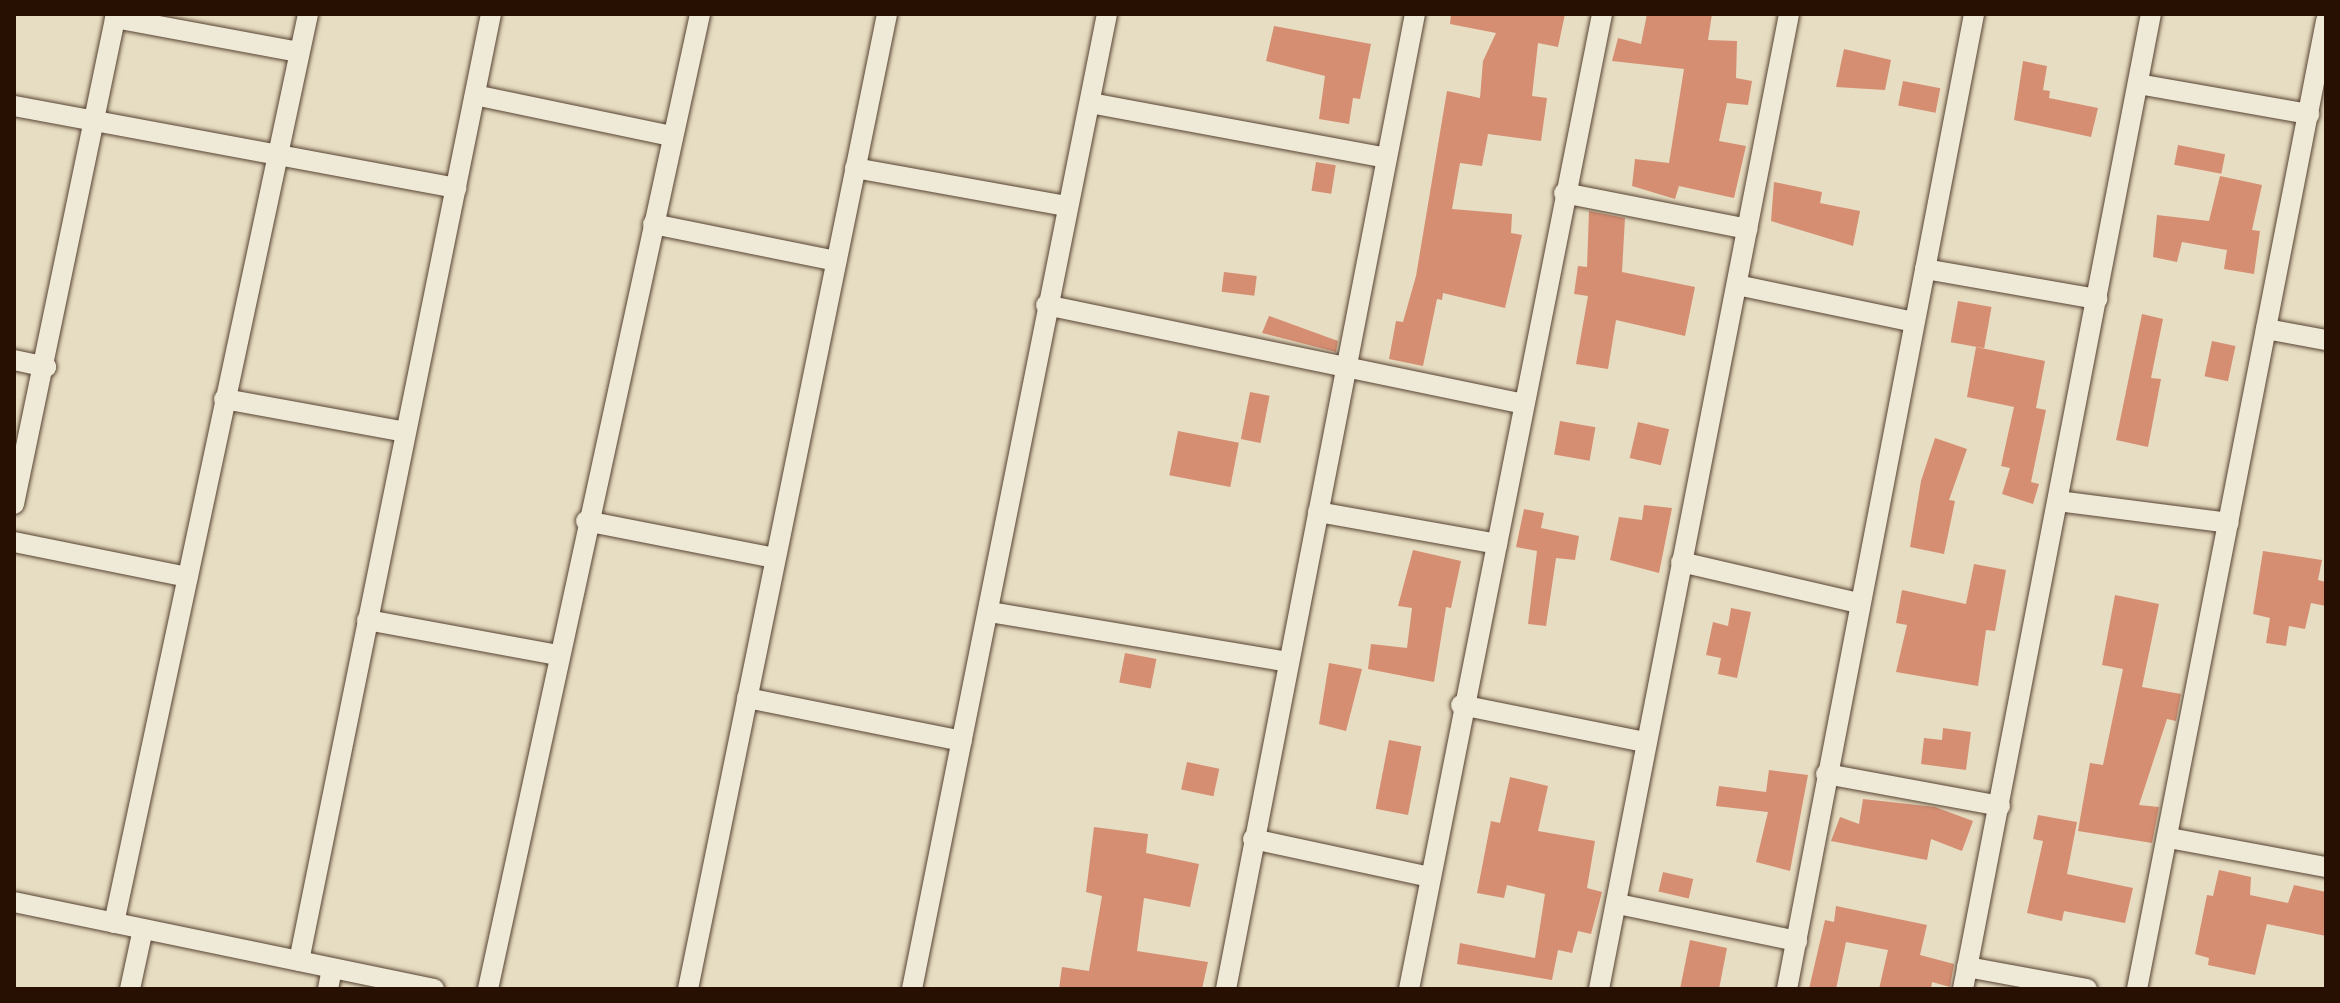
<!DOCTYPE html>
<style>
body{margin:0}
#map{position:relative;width:2340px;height:1003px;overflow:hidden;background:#e7ddc2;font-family:"EB Garamond",serif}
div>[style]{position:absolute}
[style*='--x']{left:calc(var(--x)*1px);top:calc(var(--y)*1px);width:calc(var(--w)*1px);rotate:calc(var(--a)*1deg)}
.building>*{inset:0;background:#d58e72;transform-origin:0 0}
.roads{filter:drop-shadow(0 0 2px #574332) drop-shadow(0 0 2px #574332)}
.street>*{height:20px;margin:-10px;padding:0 10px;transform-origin:10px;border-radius:10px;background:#efe9d7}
span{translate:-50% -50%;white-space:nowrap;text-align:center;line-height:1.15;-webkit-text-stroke:6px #efe9d7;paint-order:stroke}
.frame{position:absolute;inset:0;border:16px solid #271002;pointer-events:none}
</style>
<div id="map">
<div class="building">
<div style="clip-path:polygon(1451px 14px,1565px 14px,1558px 47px,1538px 43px,1532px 96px,1547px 98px,1541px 141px,1488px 134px,1482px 166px,1460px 163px,1452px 209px,1512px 214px,1511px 233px,1522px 235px,1505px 308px,1443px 293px,1442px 300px,1437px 299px,1423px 366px,1389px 359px,1396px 321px,1403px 322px,1416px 276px,1447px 91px,1480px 98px,1483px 61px,1496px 33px,1450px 24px)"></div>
<div style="clip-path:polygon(1647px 14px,1712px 14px,1708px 40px,1737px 41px,1736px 78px,1752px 81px,1748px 105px,1727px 103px,1719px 141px,1746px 146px,1734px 198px,1679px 186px,1675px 199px,1632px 186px,1635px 159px,1669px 163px,1684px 69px,1612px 61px,1618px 38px,1641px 44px)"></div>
<div style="clip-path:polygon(1274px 26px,1371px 44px,1360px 99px,1353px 98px,1349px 124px,1319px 119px,1325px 76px,1266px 61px)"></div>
<div style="clip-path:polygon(1844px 49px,1891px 60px,1885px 90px,1836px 87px)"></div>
<div style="clip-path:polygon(2023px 61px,2047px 66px,2043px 90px,2050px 91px,2049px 98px,2098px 108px,2091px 137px,2014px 120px)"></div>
<div style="left:1903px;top:81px;width:38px;height:25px;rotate:11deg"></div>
<div style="left:2178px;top:145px;width:48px;height:20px;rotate:11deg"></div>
<div style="left:1316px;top:162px;width:20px;height:29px;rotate:9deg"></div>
<div style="clip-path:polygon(2220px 176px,2262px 185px,2252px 230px,2260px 231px,2254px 274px,2224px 269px,2227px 250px,2182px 242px,2177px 262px,2153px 257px,2157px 215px,2209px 221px)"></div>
<div style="clip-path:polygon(1774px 182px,1822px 192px,1820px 203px,1860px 211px,1853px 246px,1771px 221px)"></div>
<div style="clip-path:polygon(1589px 211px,1625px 218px,1622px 272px,1695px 287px,1685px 336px,1616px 320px,1608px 369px,1576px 364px,1588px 296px,1574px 294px,1578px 266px,1587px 267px)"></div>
<div style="left:1224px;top:272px;width:33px;height:20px;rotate:7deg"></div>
<div style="left:1958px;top:301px;width:34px;height:42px;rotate:10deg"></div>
<div style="clip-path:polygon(2142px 314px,2163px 319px,2151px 378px,2161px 379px,2148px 447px,2116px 440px)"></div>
<div style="clip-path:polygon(1269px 316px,1338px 341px,1336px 352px,1262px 333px)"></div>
<div style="left:2212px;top:341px;width:24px;height:36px;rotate:12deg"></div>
<div style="clip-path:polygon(1976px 347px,2045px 361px,2036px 408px,2046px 410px,2031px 482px,2039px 484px,2033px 504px,2002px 494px,2010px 468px,2001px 466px,2014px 407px,1967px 397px)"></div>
<div style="left:1250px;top:392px;width:20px;height:48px;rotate:11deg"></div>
<div style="left:1560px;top:421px;width:36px;height:34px;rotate:10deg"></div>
<div style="left:1638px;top:422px;width:32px;height:37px;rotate:13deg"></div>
<div style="left:1178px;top:431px;width:62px;height:45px;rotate:11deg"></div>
<div style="clip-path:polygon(1935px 438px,1967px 449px,1949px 500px,1955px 501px,1944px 554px,1910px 547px,1921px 481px)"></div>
<div style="clip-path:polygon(1644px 505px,1672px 508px,1659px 573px,1610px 560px,1619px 517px,1642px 520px)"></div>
<div style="clip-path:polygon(1524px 509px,1544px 513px,1541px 528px,1579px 536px,1575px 560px,1556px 558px,1546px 626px,1528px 624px,1537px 551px,1516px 547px)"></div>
<div style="clip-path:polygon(1413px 550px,1461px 561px,1451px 608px,1446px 607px,1434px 682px,1368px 669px,1371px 644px,1407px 648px,1412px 608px,1398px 606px)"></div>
<div style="clip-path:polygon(2263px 551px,2322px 560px,2318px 580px,2326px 582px,2326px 606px,2311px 603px,2305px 629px,2289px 626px,2286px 646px,2266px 643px,2270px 618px,2253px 614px)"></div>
<div style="clip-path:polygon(1974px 564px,2006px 570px,1995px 631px,1986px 630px,1978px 686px,1896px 672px,1907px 625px,1896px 623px,1902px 590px,1966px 604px)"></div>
<div style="clip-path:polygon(2115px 595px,2159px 604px,2142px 687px,2181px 694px,2176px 721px,2167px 719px,2139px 805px,2159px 807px,2152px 843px,2078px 831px,2090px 763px,2103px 765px,2123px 669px,2102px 665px)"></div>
<div style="clip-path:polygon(1731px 608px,1751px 612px,1737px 678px,1718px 674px,1721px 658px,1706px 655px,1713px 622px,1728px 626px)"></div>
<div style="left:1125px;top:653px;width:32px;height:30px;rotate:11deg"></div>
<div style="clip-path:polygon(1329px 663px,1362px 669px,1346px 731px,1319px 724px)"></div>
<div style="clip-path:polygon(1943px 728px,1971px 732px,1966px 770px,1921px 764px,1924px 738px,1942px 740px)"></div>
<div style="left:1389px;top:740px;width:33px;height:70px;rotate:11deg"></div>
<div style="left:1187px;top:762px;width:33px;height:28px;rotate:12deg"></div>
<div style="clip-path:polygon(1769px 770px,1808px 775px,1790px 871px,1756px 862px,1768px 812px,1716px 806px,1719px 786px,1766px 792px)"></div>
<div style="clip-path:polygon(1510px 777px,1548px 786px,1538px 831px,1595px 841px,1587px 888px,1602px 892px,1591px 934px,1578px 931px,1572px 953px,1558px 950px,1552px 980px,1457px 964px,1460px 943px,1535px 958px,1545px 894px,1507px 885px,1504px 898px,1477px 893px,1491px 821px,1500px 823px)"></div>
<div style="clip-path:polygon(1863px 799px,1935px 807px,1973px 821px,1962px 851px,1931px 839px,1927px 860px,1831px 841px,1840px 817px,1859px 824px)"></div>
<div style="clip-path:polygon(2038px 815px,2077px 822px,2067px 874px,2133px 888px,2125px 923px,2064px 911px,2062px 921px,2027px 913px,2043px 841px,2033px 839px)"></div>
<div style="clip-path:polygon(1094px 827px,1148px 834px,1146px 853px,1199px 864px,1190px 907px,1144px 898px,1137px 951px,1208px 962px,1202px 989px,1059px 989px,1062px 967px,1089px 971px,1102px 896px,1086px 892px)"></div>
<div style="clip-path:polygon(2219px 870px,2251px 877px,2250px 895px,2288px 903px,2294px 885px,2326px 892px,2326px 936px,2267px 924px,2255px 975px,2208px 965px,2209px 958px,2195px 954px,2207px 895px,2213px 896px)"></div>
<div style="left:1663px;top:872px;width:31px;height:20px;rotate:13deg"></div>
<div style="clip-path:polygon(1836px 906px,1927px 925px,1920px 955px,1954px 964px,1950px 987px,1932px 982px,1931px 989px,1879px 989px,1888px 950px,1846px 942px,1836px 989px,1809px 989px,1825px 920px,1834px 922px)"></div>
<div style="clip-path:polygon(1690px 940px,1727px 948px,1719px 989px,1680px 989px)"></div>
</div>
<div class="roads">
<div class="street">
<div style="--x:115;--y:18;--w:187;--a:10.5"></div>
<div style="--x:2138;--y:84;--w:174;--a:10"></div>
<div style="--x:475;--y:95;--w:201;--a:11.8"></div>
<div style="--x:1090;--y:103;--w:301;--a:10.5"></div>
<div style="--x:14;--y:106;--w:450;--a:10.5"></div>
<div style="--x:855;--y:168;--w:215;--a:10.2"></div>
<div style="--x:1564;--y:193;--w:187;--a:11.1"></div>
<div style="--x:653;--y:224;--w:187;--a:11.4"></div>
<div style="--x:1925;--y:269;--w:175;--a:9.9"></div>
<div style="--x:1737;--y:285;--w:181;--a:11.8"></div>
<div style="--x:1046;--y:305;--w:487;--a:11.7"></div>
<div style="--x:2266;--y:329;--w:61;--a:10.4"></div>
<div style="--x:14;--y:360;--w:33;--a:12"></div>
<div style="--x:224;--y:399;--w:184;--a:10.3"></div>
<div style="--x:2058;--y:501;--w:172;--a:7.3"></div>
<div style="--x:14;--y:504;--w:501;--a:-78.24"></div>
<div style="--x:1318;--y:512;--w:182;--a:10.1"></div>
<div style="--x:586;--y:521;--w:192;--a:11.1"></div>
<div style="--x:14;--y:542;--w:177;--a:11.4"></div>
<div style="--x:1681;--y:562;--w:183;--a:13"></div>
<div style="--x:990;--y:612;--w:302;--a:9.5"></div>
<div style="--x:367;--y:620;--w:194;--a:10.4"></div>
<div style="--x:747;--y:698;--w:219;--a:11.3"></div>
<div style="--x:1461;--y:705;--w:188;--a:11.4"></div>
<div style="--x:1826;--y:774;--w:177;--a:10.4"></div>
<div style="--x:2169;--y:838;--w:160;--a:10.5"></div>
<div style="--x:1253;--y:839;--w:181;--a:12.1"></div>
<div style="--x:14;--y:902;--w:429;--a:11.7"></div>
<div style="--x:1618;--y:904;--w:183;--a:11.7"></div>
<div style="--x:114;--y:923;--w:929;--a:-77.95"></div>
<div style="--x:299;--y:961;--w:966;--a:-78.54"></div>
<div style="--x:1967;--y:967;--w:122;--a:10.4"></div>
<div style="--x:130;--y:989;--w:61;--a:-77.8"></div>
<div style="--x:328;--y:989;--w:21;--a:-79"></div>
<div style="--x:488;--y:989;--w:998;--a:-77.73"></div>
<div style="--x:688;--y:989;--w:995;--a:-78.46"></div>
<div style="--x:912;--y:989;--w:994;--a:-78.69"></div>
<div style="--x:1226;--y:989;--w:993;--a:-79.03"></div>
<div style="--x:1409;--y:989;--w:994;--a:-78.8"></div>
<div style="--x:1599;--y:989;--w:993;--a:-78.97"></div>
<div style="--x:1787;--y:989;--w:993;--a:-79.14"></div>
<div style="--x:1963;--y:989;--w:993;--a:-79.09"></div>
<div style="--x:2137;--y:989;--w:986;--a:-78.95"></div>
</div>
</div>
<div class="frame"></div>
</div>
